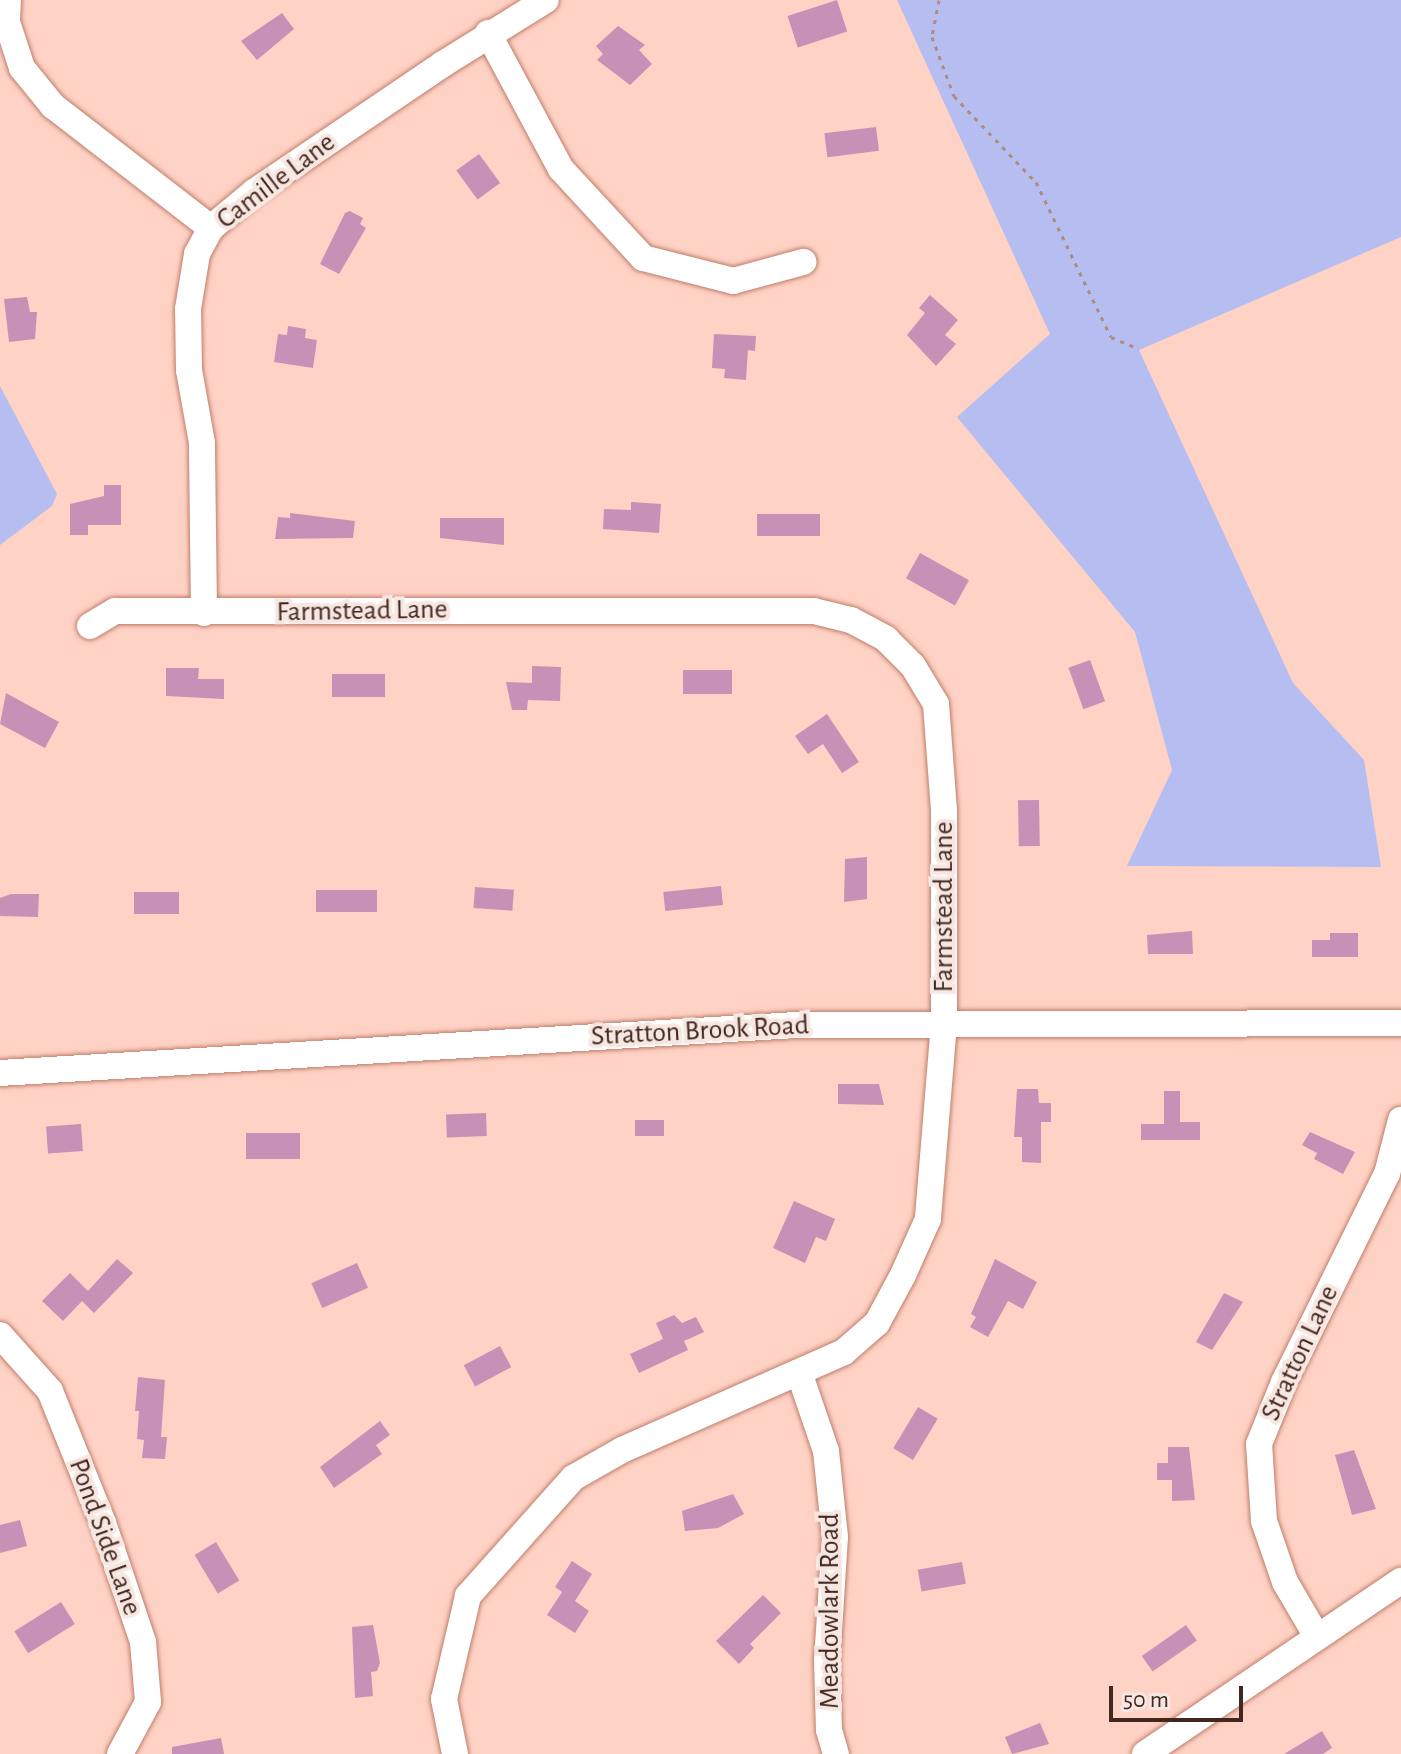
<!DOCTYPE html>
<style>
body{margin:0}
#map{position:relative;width:1401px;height:1754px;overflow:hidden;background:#fed2c5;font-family:"Alegreya Sans",sans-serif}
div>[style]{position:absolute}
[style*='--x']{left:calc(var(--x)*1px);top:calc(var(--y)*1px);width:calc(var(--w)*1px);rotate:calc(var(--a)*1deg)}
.green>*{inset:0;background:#b6bef1}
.building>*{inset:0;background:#c790b7;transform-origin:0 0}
.path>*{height:3px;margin-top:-1.5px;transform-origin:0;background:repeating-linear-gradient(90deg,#b08b80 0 4px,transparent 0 10px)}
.roads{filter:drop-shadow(0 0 2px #c07e6a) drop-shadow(0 0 2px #c07e6a)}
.minor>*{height:26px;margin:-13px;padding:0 13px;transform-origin:13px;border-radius:13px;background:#fff}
span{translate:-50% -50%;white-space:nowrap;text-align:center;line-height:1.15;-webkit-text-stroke:8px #f6e7e2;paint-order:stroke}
.street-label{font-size:28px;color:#42271e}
.scale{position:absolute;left:1109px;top:1686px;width:134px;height:36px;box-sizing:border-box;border:4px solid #42271e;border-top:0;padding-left:10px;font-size:24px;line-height:28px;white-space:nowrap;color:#42271e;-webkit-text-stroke:6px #f6e7e2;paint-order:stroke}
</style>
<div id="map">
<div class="green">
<div style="clip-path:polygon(897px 0,1401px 0,1401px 237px,1139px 350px,1293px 683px,1364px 760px,1381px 867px,1127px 866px,1172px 770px,1135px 632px,957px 417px,1050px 334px)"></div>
<div style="clip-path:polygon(0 386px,57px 494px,52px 506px,0 545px)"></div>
</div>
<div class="building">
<div style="left:837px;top:0;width:33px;height:52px;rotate:72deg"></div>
<div style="clip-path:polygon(282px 13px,294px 29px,257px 60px,241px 41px)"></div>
<div style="clip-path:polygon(618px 26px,645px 45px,639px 50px,652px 64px,630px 85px,597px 60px,603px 54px,596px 46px)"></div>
<div style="left:876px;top:127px;width:24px;height:52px;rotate:83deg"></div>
<div style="left:479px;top:154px;width:36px;height:28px;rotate:54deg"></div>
<div style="clip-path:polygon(350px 211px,363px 218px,360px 224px,366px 228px,339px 274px,320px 264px,345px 213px)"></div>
<div style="clip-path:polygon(930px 295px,958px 320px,945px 335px,956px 344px,936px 366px,907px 335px,925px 313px,919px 308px)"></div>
<div style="clip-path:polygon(27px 297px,30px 312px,37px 312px,35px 339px,9px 342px,4px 299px)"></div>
<div style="clip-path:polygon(288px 326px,306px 329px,305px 338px,317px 340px,313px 368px,274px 362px,278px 334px,287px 335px)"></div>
<div style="clip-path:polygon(714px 334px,756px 336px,755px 351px,748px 350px,746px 380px,724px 378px,725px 369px,712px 368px)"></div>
<div style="clip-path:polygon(104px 485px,121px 485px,121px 525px,88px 525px,88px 535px,70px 535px,70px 504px,104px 496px)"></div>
<div style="clip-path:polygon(631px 502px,661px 504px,659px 533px,603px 529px,604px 509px,631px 510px)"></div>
<div style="clip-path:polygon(290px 513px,355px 521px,353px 538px,275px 539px,278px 517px,290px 518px)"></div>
<div style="left:757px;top:514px;width:63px;height:22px"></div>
<div style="clip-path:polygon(440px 518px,504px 518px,504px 545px,440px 538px)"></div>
<div style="left:920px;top:553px;width:56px;height:29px;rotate:29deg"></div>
<div style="left:1090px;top:660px;width:44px;height:23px;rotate:70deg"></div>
<div style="clip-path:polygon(532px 666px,561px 667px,560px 701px,528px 700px,527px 710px,512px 710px,506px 682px,532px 683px)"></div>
<div style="clip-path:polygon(166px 668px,199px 668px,198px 679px,224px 679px,224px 699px,166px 696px)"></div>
<div style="left:732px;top:670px;width:24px;height:49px;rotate:90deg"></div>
<div style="left:332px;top:674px;width:53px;height:23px"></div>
<div style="clip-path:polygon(6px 693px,59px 722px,45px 748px,0 724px)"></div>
<div style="clip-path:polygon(827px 714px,859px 762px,842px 773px,823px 744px,808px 754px,795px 736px)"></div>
<div style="left:1039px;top:800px;width:46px;height:21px;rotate:89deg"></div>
<div style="clip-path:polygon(867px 857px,867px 899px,844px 902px,845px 859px)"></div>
<div style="left:721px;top:886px;width:19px;height:58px;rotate:84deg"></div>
<div style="left:475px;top:887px;width:39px;height:21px;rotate:4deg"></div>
<div style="left:316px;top:890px;width:61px;height:22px"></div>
<div style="left:134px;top:892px;width:45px;height:22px"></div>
<div style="clip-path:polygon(11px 894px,39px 894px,38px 917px,0 916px,0 898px)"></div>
<div style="clip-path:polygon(1192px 931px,1193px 954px,1148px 954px,1147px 935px)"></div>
<div style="clip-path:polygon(1330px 933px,1358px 933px,1358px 957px,1312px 957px,1312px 940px,1330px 940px)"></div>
<div style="clip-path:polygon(838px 1084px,879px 1084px,884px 1105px,838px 1104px)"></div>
<div style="clip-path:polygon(1017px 1089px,1038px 1089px,1039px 1103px,1051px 1103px,1051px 1122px,1041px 1122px,1041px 1163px,1022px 1162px,1022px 1137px,1014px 1137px)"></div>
<div style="clip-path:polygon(1164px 1091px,1180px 1091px,1180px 1122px,1200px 1122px,1200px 1140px,1141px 1140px,1141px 1124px,1164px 1124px)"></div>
<div style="left:486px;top:1113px;width:23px;height:40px;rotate:88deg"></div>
<div style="left:635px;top:1120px;width:29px;height:16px"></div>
<div style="left:81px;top:1124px;width:27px;height:35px;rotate:86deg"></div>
<div style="clip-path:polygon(1310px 1132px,1355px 1152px,1343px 1174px,1314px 1159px,1317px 1153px,1302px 1145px)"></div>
<div style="left:246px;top:1133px;width:54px;height:26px"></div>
<div style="clip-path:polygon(794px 1201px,835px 1219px,826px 1241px,816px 1237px,805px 1263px,773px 1248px)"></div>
<div style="clip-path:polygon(117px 1259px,133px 1273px,94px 1313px,82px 1301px,63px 1321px,42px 1301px,70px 1273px,88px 1291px)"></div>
<div style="clip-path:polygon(995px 1259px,1037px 1282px,1023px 1309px,1008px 1301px,988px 1337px,970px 1327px,976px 1317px,971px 1314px)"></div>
<div style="left:357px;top:1263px;width:27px;height:50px;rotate:66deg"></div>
<div style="clip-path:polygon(1224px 1293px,1243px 1302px,1212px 1350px,1196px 1342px)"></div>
<div style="clip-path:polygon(674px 1315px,682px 1323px,696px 1317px,704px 1332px,684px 1341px,688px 1350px,639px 1373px,630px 1354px,663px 1339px,656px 1323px)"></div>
<div style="left:500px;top:1346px;width:24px;height:41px;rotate:62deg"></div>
<div style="clip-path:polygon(138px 1377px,165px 1380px,161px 1437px,167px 1437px,165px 1459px,142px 1458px,144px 1440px,137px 1439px,139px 1411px,135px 1411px)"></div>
<div style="left:918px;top:1407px;width:23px;height:48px;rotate:31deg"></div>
<div style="clip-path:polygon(380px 1421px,390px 1435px,376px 1445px,382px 1454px,334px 1488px,320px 1467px)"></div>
<div style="clip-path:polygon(1168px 1447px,1189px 1447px,1195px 1500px,1172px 1501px,1172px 1480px,1157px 1480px,1157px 1463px,1168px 1463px)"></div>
<div style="clip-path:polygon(1354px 1450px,1376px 1509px,1352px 1515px,1335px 1455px)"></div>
<div style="clip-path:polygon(733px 1494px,744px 1514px,718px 1528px,685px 1531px,682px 1511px)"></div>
<div style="clip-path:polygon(20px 1520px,27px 1546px,0 1553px,0 1525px)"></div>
<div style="left:216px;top:1542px;width:45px;height:25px;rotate:59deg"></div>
<div style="clip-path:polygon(572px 1561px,592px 1574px,575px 1601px,589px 1611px,575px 1633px,547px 1615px,562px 1592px,555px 1587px)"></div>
<div style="left:962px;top:1562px;width:22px;height:45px;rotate:80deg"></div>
<div style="clip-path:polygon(763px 1595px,781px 1613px,750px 1644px,754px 1648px,739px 1664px,716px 1641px)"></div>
<div style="left:61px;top:1602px;width:26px;height:55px;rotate:58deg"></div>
<div style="clip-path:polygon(373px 1625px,380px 1663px,377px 1671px,371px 1672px,373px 1696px,355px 1698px,352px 1627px)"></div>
<div style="left:1186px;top:1625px;width:19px;height:54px;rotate:55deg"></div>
<div style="clip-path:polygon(1040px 1723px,1049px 1744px,1012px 1754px,1005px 1737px)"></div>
<div style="clip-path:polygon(1322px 1731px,1332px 1748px,1323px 1754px,1284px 1754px)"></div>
<div style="clip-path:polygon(221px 1738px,224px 1754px,172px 1754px,172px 1747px)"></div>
</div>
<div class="path">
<div style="--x:939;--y:0;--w:38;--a:101"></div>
<div style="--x:932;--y:37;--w:63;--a:69.6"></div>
<div style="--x:954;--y:96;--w:119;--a:46.4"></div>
<div style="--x:1036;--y:182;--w:172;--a:64.2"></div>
<div style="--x:1111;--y:337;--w:30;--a:23"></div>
</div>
<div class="roads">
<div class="minor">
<div style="--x:8;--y:0;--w:22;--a:93"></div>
<div style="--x:7;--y:22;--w:48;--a:71.9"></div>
<div style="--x:22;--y:68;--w:49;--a:50.8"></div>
<div style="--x:53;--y:106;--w:200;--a:37.7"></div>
<div style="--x:488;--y:33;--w:154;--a:61.8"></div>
<div style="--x:561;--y:169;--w:121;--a:47.3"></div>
<div style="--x:643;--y:258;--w:93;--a:14.3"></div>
<div style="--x:733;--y:281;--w:73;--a:-15.2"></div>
<div style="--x:204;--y:613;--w:170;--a:-90.7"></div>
<div style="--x:202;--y:443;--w:74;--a:-100.1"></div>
<div style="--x:189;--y:370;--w:61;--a:-90.9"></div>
<div style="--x:188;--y:309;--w:56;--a:-80.7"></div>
<div style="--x:197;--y:254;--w:30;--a:-62"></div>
<div style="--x:211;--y:228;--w:56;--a:-39.9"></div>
<div style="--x:254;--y:192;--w:228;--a:-34.1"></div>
<div style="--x:443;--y:64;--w:121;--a:-31.9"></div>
<div style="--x:90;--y:626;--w:29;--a:-31"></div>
<div style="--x:115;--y:611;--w:699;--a:0"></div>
<div style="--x:814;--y:611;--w:38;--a:14"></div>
<div style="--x:851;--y:620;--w:40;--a:28"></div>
<div style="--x:886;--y:639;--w:38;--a:45"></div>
<div style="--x:913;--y:666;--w:44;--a:58.8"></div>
<div style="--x:936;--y:704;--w:107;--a:85.7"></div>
<div style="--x:944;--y:811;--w:212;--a:90"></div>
<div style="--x:944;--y:1023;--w:197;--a:94.7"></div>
<div style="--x:928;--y:1219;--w:61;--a:114.1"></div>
<div style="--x:903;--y:1275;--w:55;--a:118.4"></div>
<div style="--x:877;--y:1323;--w:44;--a:138.7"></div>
<div style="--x:844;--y:1352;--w:243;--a:156.2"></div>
<div style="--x:622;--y:1450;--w:56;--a:150.3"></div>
<div style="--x:573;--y:1478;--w:158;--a:131.7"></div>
<div style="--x:468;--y:1596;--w:106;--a:103.1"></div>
<div style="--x:444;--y:1699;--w:56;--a:78.7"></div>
<div style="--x:0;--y:1073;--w:797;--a:-3.45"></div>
<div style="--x:796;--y:1025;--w:605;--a:-0.19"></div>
<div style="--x:0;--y:1335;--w:75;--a:48.2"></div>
<div style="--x:50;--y:1391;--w:142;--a:68.1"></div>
<div style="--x:103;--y:1523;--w:126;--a:71.4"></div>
<div style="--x:143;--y:1642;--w:60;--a:85.2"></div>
<div style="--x:148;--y:1702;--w:59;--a:118.3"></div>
<div style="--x:800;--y:1375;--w:80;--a:71.1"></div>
<div style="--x:826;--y:1451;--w:86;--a:84"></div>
<div style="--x:835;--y:1537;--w:123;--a:93.7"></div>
<div style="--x:827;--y:1660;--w:70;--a:88.4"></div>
<div style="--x:829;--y:1730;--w:25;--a:74"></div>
<div style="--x:1316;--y:1635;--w:61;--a:-120.3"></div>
<div style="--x:1285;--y:1582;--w:65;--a:-109"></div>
<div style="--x:1264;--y:1521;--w:77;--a:-93.7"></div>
<div style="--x:1259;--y:1444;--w:67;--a:-68"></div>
<div style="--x:1284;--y:1382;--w:232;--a:-63.7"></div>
<div style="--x:1387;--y:1174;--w:56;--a:-75.5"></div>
<div style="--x:1145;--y:1754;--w:309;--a:-34.1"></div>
</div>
</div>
<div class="street-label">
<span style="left:276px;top:181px;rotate:-37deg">Camille Lane</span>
<span style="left:362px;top:611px;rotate:-1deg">Farmstead Lane</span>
<span style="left:944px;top:907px;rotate:-90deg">Farmstead Lane</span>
<span style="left:700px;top:1031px;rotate:-3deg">Stratton Brook Road</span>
<span style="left:1300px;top:1353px;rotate:-65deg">Stratton Lane</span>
<span style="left:105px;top:1537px;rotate:70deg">Pond Side Lane</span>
<span style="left:830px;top:1611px;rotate:-90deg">Meadowlark Road</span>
</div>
<div class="scale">50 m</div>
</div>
